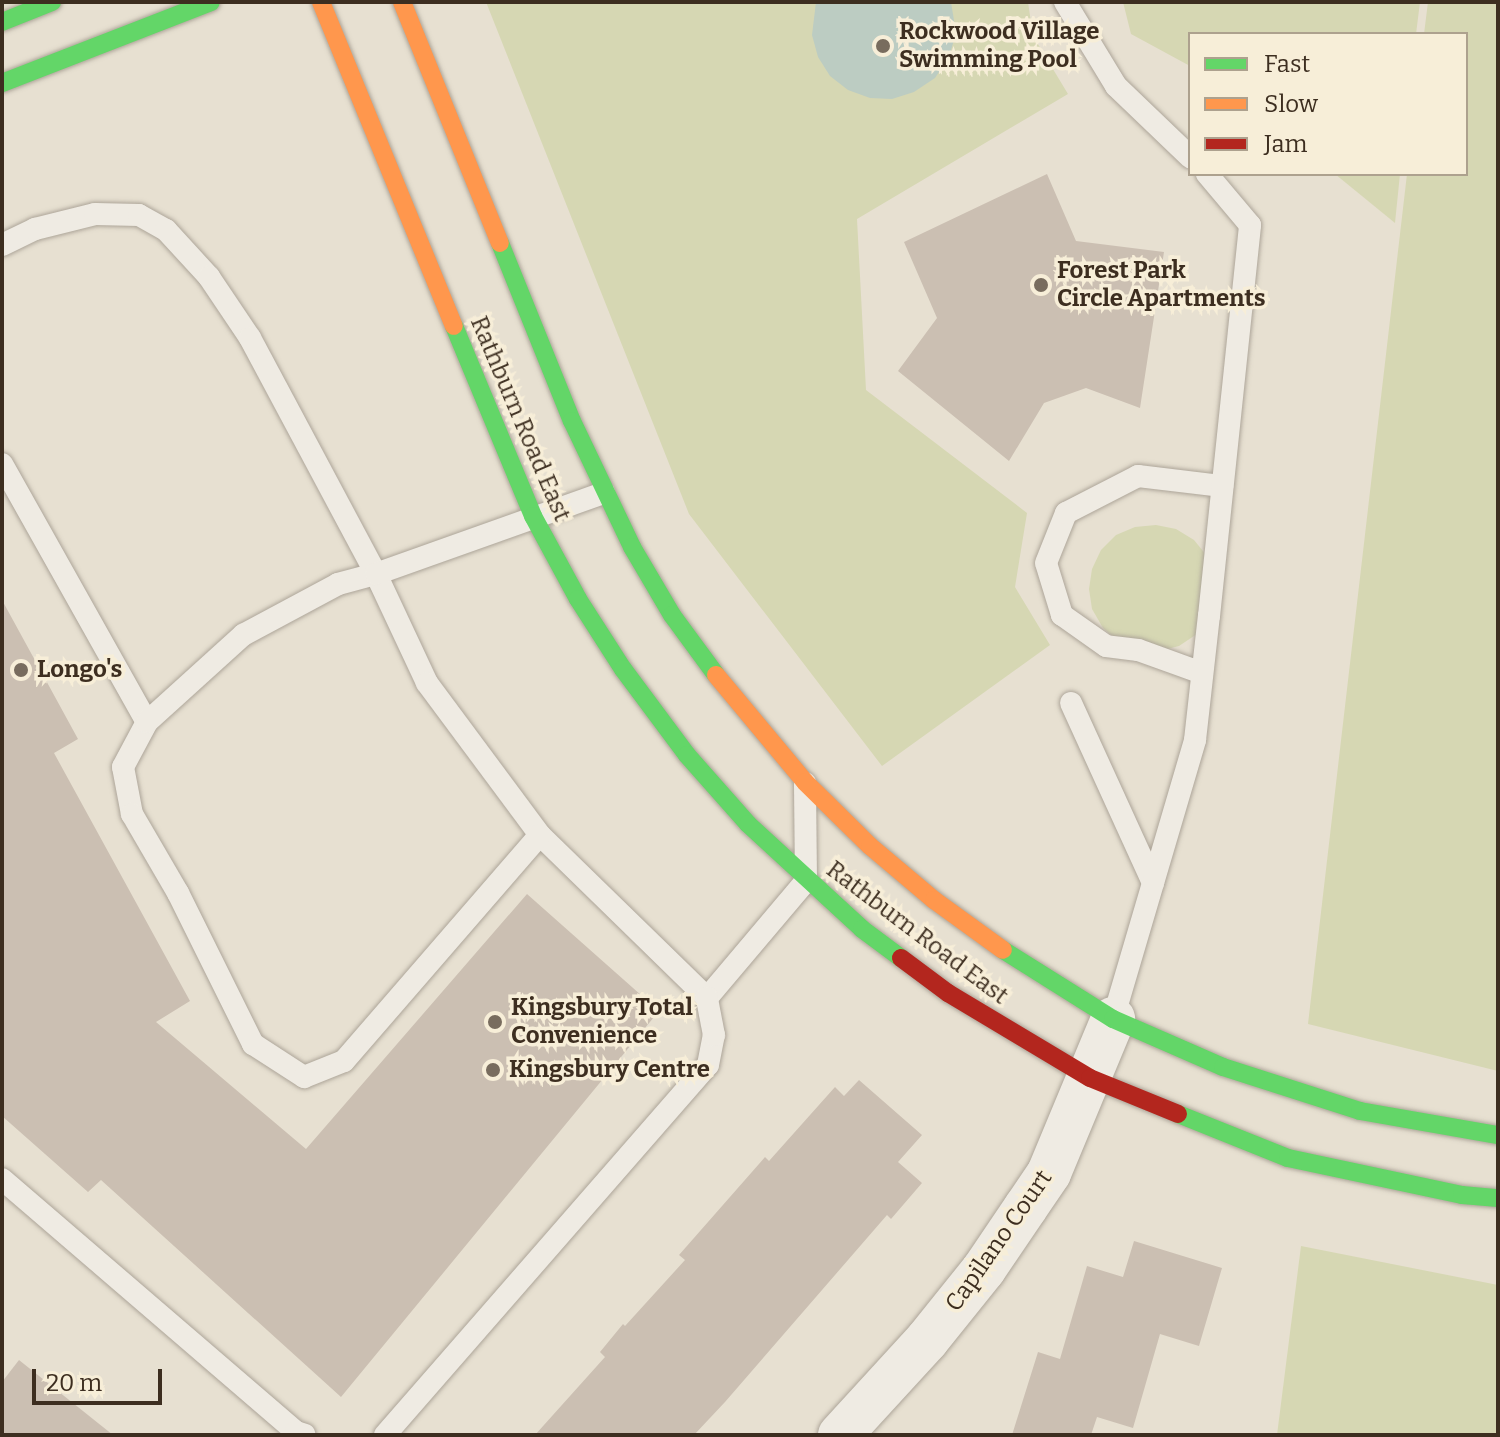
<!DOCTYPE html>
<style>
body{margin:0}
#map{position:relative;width:1500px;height:1437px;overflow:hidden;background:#e7e0d1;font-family:Bitter,serif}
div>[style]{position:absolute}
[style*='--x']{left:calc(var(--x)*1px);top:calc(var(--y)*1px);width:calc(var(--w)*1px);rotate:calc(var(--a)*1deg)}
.green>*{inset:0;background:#d6d7b3}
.water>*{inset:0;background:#bcccc2}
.building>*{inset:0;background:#cbbfb2}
.roads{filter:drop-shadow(0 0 2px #ada599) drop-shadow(0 0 2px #ada599)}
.lane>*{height:22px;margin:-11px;padding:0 11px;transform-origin:11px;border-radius:11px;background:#efebe3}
.street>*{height:44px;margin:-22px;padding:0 22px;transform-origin:22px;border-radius:22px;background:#efebe3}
.fast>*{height:18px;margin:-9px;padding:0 9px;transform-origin:9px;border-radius:9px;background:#63d668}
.slow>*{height:18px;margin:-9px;padding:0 9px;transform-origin:9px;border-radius:9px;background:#ff974d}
.jam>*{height:18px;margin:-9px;padding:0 9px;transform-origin:9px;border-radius:9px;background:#b3261e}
.dots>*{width:22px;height:22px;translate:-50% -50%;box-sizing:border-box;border:4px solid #f7eed8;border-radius:50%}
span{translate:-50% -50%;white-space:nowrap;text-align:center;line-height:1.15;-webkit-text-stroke:7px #f7eed8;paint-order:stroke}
.poi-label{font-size:24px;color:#3d2e20;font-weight:700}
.left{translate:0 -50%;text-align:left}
.street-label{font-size:24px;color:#3d2e20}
.frame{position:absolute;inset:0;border:4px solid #3d2e20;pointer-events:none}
.legend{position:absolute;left:1188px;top:32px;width:280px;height:144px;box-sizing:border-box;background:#f7eed8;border:2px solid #ada18e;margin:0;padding:10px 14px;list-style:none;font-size:24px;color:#3d2e20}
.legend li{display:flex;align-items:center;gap:16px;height:40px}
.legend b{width:40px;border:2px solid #ada18e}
.scale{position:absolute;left:32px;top:1369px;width:130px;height:36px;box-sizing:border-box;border:4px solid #3d2e20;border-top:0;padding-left:10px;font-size:24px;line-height:28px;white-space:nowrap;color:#3d2e20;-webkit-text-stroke:6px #f7eed8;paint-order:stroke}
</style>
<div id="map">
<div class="green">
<div style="clip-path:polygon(486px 2px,1028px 2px,1033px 36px,1068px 94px,857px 219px,866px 390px,1027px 513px,1015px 587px,1050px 645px,882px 766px,689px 514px)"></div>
<div style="clip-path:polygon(1123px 2px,1420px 2px,1416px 34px,1190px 34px,1190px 66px,1131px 34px)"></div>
<div style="clip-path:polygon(1428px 2px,1498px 2px,1498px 1071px,1308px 1024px,1407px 174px,1466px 174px,1466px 34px,1424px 34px)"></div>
<div style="clip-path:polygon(1335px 174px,1400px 174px,1395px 223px)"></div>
<div style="clip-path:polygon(1156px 525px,1176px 529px,1194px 540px,1207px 556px,1197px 634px,1179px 646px,1159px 651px,1119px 642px,1103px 628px,1092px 609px,1089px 589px,1092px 569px,1101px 550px,1116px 535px,1135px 527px)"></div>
<div style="clip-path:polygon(1301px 1246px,1498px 1285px,1498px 1435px,1277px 1435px)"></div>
</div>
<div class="water">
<div style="clip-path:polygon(816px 2px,951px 2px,956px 33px,949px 57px,935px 78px,914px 92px,892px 99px,870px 98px,848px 90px,830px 76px,818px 57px,812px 35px)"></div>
</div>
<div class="building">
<div style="clip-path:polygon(1047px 174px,1076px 241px,1164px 252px,1140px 408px,1086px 388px,1044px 403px,1009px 461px,898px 371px,937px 318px,904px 242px)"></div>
<div style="clip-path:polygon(2px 600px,78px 739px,54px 753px,190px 1001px,156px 1022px,306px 1149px,527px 894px,659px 1011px,341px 1397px,101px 1180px,88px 1192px,2px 1116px)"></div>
<div style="clip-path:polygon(859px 1080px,922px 1135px,898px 1162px,922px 1183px,891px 1219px,887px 1215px,725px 1402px,694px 1435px,535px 1435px,605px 1357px,600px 1352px,623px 1324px,625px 1326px,685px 1260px,679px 1255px,765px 1157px,769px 1161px,835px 1087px,844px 1096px)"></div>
<div style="clip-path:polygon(1134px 1241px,1222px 1268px,1199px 1346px,1160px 1334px,1133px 1428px,1097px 1417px,1091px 1435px,1012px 1435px,1038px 1352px,1060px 1359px,1087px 1266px,1123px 1277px)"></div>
<div style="clip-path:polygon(19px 1360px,113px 1435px,2px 1435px,2px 1382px)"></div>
</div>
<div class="roads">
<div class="lane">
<div style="--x:1065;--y:2;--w:98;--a:58.7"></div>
<div style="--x:1116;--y:86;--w:103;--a:43.8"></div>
<div style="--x:2;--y:245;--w:37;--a:-26"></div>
<div style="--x:35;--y:229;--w:62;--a:-14"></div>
<div style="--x:95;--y:214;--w:44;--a:1.3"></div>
<div style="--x:139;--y:215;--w:31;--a:29"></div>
<div style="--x:166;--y:230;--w:64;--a:47.5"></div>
<div style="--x:209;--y:277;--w:73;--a:56.1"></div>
<div style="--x:250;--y:338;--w:268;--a:61.9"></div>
<div style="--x:376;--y:574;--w:120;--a:64.9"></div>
<div style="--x:427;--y:683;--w:189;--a:53.4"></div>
<div style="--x:540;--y:835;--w:233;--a:44.3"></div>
<div style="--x:707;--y:998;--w:153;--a:-49.8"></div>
<div style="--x:806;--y:881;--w:98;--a:-90.6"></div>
<div style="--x:2;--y:464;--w:296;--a:60.7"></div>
<div style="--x:147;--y:722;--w:51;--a:118.1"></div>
<div style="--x:123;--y:767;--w:48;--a:79.2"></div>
<div style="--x:132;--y:814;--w:91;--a:59.8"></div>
<div style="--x:178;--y:893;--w:169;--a:63.6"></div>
<div style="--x:253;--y:1044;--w:61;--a:32.9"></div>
<div style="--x:304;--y:1077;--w:43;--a:-21.8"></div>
<div style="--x:344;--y:1061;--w:299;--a:-49.1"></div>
<div style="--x:1202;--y:673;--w:68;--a:-160.2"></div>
<div style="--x:1138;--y:650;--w:32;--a:-173"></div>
<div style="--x:1106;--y:646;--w:54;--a:-144.8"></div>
<div style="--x:1062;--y:615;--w:54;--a:-107.1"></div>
<div style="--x:1046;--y:563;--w:54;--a:-68.2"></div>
<div style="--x:1066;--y:513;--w:81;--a:-27.2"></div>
<div style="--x:1138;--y:476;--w:85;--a:6.8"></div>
<div style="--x:1071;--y:703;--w:198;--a:65.5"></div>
<div style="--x:147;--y:722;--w:130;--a:-42.2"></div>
<div style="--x:243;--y:635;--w:108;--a:-28.2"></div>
<div style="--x:338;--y:584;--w:39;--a:-15"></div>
<div style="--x:376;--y:574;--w:242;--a:-19.6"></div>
<div style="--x:1113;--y:1019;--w:291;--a:-73.6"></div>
<div style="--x:1195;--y:740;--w:125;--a:-83.6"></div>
<div style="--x:1209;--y:616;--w:393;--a:-84"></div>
<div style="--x:1250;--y:225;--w:67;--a:-130.1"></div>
<div style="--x:2;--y:1179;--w:388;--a:40.7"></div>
<div style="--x:296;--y:1432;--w:9;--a:18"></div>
<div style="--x:385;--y:1435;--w:491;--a:-48.9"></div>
<div style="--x:708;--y:1065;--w:31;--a:-79"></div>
<div style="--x:714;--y:1035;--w:38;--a:-101"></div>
</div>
<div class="street">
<div style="--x:840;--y:1435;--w:129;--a:-47.5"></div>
<div style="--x:927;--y:1340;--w:91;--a:-51.2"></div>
<div style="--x:984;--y:1269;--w:75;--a:-55.9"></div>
<div style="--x:1026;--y:1207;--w:41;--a:-55.9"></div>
<div style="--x:1049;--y:1173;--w:167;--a:-67.4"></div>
</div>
<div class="fast">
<div style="--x:2;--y:22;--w:54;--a:-21.8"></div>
<div style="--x:2;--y:83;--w:224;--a:-21.2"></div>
<div style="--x:500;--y:243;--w:192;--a:68"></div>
<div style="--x:572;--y:421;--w:140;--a:64.5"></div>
<div style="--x:632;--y:547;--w:79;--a:59.5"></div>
<div style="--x:672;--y:615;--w:74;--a:53.7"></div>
<div style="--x:454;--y:326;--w:206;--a:67.4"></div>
<div style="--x:533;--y:516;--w:94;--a:61.5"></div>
<div style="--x:578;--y:599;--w:83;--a:57.3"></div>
<div style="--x:623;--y:669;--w:107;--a:53.3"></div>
<div style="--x:687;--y:755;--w:92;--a:48.5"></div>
<div style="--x:748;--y:824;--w:155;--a:42.6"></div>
<div style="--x:862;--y:929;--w:49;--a:36.6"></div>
<div style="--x:1003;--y:950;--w:130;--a:32.1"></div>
<div style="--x:1113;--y:1019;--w:120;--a:23.6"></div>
<div style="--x:1223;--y:1067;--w:144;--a:17.8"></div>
<div style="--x:1360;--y:1111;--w:140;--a:9.9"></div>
<div style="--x:1178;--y:1114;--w:118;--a:21.8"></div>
<div style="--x:1288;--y:1158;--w:178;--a:12"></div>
<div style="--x:1462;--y:1195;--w:36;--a:5"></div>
</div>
<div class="slow">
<div style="--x:321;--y:2;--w:350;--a:67.7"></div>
<div style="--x:402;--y:2;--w:260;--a:67.9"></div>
<div style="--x:716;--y:675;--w:139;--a:50.2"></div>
<div style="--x:805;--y:782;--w:91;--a:44.6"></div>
<div style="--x:870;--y:846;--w:84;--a:40.2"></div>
<div style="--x:934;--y:900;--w:85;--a:35.9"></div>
</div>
<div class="jam">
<div style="--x:901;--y:958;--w:59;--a:36.7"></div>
<div style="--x:948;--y:993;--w:165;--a:30.9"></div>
<div style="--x:1090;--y:1078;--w:95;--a:22.2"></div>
</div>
</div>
<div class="dots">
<div style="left:883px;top:46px;background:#786c5e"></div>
<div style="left:1041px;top:285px;background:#786c5e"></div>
<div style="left:21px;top:670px;background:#786c5e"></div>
<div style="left:495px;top:1022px;background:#786c5e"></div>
<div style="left:493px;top:1070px;background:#786c5e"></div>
</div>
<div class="poi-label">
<span class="left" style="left:899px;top:46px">Rockwood Village<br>Swimming Pool</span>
<span class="left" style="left:1057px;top:285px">Forest Park<br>Circle Apartments</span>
<span class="left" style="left:37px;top:670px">Longo's</span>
<span class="left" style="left:511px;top:1022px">Kingsbury Total<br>Convenience</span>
<span class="left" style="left:509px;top:1070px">Kingsbury Centre</span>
</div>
<div class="street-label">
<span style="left:520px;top:419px;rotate:67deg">Rathburn Road East</span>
<span style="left:917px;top:933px;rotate:37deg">Rathburn Road East</span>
<span style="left:999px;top:1241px;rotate:-55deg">Capilano Court</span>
</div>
<div class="frame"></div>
<ul class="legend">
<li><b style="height:10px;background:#63d668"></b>Fast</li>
<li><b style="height:10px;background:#ff974d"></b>Slow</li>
<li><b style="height:10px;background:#b3261e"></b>Jam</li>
</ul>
<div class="scale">20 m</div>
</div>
